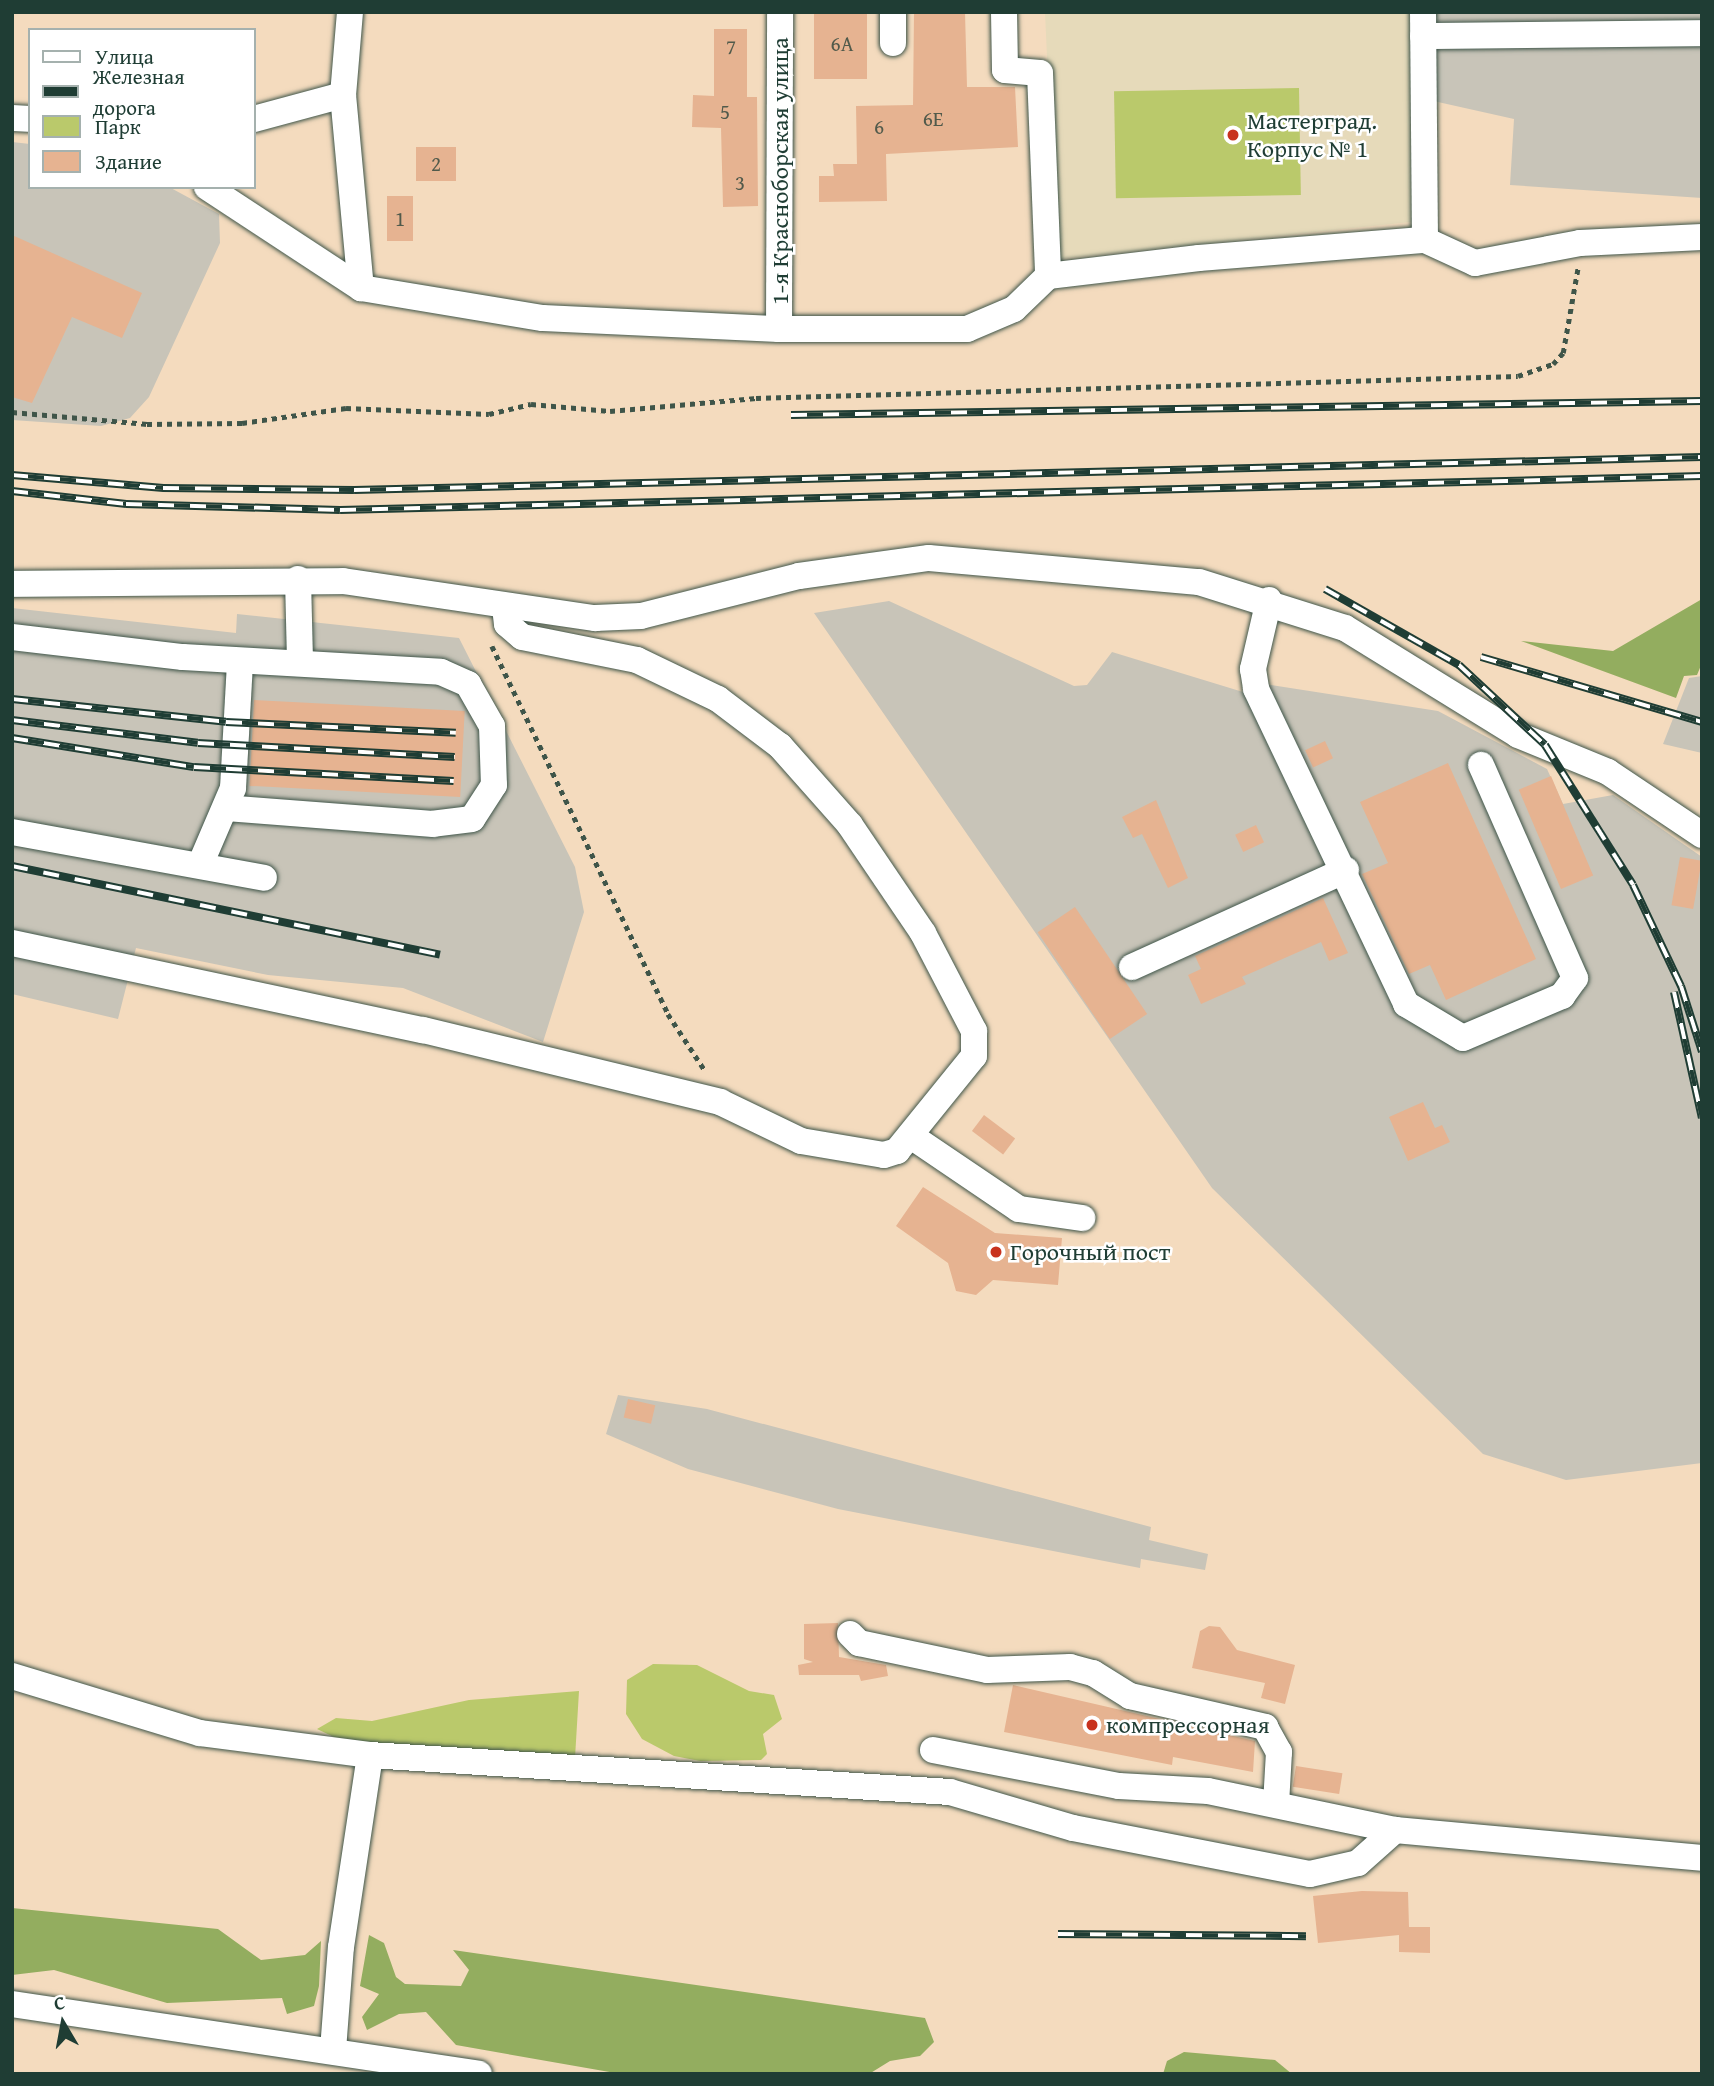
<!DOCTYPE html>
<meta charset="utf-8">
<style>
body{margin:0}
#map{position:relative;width:1714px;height:2086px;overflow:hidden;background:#f4dbbe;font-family:"Gentium Book Plus",serif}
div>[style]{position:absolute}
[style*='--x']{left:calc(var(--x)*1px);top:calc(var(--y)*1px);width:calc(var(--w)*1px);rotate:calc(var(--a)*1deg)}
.built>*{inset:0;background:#e6daba}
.industrial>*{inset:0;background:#c8c4b8}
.green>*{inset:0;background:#bac96b;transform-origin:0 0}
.forest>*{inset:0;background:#93ad5f}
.building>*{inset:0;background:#e6b391;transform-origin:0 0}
.path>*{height:4.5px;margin-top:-2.25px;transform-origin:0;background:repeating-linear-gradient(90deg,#3f5549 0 5px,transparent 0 10px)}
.roads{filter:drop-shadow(0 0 2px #3f5549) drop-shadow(0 0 2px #3f5549)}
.minor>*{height:26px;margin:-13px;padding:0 13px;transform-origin:13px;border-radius:13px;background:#fff}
.rail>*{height:8px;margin-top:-4px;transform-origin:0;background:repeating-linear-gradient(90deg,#fff 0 16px,#1f3d34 0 32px);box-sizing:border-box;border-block:2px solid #1f3d34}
.dots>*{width:19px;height:19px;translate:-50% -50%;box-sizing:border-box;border:4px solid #fff;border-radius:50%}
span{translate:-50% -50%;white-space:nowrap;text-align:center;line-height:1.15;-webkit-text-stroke:5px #fff;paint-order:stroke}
.number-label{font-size:21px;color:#515a4b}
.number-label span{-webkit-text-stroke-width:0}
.poi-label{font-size:24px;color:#1f3d34}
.left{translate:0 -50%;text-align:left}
.street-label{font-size:24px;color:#1f3d34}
.frame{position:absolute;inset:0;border:14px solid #1f3d34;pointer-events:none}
.legend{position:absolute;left:28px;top:28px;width:228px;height:161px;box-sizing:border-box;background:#fff;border:2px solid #a5b1ae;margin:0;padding:9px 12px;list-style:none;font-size:21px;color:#1f3d34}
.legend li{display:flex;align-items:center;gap:14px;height:35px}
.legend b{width:35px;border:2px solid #a5b1ae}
.north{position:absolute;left:28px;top:1988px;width:70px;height:70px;-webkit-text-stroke:5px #fff;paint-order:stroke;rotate:350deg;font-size:19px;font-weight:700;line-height:28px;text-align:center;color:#1f3d34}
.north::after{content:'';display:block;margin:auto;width:24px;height:32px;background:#1f3d34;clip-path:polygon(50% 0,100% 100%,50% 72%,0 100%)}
</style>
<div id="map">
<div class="built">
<div style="clip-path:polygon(1045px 12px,1409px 12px,1420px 221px,1056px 259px)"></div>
</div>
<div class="industrial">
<div style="clip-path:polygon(1427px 12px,1702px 12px,1702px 198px,1510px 185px,1514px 119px,1429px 100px)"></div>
<div style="clip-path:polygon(12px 142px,30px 144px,30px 187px,169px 187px,219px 214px,220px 243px,149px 397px,130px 418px,101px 426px,12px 420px)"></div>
<div style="clip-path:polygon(889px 601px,1074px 686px,1087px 685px,1112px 652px,1243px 692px,1271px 685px,1438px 711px,1547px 769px,1563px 804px,1613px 795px,1702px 857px,1702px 1463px,1566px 1480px,1483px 1454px,1212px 1188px,814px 613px)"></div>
<div style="clip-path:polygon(12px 608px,236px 633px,237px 614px,459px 638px,575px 867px,584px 912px,543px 1042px,403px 988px,268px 975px,136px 948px,118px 1019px,12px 994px)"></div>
<div style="clip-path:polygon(1702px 676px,1702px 753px,1663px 744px,1689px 678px)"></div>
<div style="clip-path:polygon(618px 1395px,707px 1409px,1151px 1527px,1149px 1540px,1208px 1554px,1205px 1570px,1141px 1559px,1140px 1568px,838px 1509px,688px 1469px,606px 1434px)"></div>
</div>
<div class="green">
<div style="left:1299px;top:88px;width:107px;height:185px;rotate:89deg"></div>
<div style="clip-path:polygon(653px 1664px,697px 1665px,749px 1691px,774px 1695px,782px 1719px,763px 1734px,767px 1754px,761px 1760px,700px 1761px,674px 1756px,642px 1739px,626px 1714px,627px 1680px)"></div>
<div style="clip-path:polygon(579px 1691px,575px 1758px,425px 1749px,336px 1738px,317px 1729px,336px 1718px,372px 1721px,469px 1700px)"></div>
</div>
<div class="forest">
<div style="clip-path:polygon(1702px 599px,1702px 663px,1697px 675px,1684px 676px,1676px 698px,1521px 641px,1613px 651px)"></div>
<div style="clip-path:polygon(12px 1908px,218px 1929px,261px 1960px,305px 1955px,321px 1941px,319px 1986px,314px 2006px,287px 2014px,282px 1998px,167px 2003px,54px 1970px,12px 1975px)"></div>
<div style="clip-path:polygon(369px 1935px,384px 1943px,396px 1977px,405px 1984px,461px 1986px,469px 1970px,453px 1950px,925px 2018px,934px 2042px,920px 2056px,890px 2061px,869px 2074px,621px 2074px,456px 2045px,426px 2012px,399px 2014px,367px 2030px,362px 2017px,379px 1994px,360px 1986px)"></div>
<div style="clip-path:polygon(1184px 2052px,1275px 2060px,1292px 2074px,1163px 2074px,1167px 2061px)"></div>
</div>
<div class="building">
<div style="left:814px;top:12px;width:53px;height:67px"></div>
<div style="clip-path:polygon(914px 12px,965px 12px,967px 87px,1015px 87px,1018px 147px,886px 154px,887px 201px,819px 202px,819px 176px,834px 176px,833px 164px,857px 164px,856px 106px,913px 105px)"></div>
<div style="clip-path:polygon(714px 29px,747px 29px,747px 97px,757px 97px,758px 206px,723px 207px,721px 128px,692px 127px,693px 95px,714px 96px)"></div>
<div style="left:416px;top:147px;width:40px;height:34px"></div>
<div style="left:387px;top:196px;width:26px;height:45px"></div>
<div style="clip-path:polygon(12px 235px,142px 293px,122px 338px,72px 317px,32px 403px,12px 397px)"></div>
<div style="left:254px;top:700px;width:211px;height:86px;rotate:3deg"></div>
<div style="left:1325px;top:741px;width:19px;height:22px;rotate:65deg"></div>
<div style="clip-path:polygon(1448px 763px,1536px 959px,1446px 1000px,1430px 965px,1409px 974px,1362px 874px,1388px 863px,1360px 802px)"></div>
<div style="left:1551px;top:776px;width:108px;height:35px;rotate:67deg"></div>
<div style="clip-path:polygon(1156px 800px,1188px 878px,1168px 888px,1142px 834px,1133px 838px,1122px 817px)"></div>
<div style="left:1256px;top:825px;width:19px;height:23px;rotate:65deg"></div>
<div style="left:1680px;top:857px;width:22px;height:49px;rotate:10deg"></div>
<div style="clip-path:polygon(1323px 898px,1348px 953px,1329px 961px,1321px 942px,1242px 977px,1246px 984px,1201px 1004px,1188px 975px,1201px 969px,1195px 956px)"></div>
<div style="left:1075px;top:907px;width:129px;height:45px;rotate:56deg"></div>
<div style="clip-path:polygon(1423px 1102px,1435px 1128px,1442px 1125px,1450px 1142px,1408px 1161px,1389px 1117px)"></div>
<div style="left:984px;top:1115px;width:39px;height:20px;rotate:37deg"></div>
<div style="clip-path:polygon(923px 1187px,995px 1233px,1062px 1238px,1058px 1285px,993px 1280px,976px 1295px,956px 1291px,948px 1263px,896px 1226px)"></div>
<div style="left:628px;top:1399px;width:28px;height:19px;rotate:13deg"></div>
<div style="clip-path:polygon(838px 1623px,839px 1657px,886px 1665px,888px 1676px,861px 1681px,859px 1675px,799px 1675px,798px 1665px,813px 1662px,804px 1659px,804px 1624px)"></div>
<div style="clip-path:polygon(1209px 1626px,1220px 1627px,1237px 1650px,1295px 1665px,1285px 1704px,1261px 1698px,1265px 1683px,1192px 1668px,1200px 1631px)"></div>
<div style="clip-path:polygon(1013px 1685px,1255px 1741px,1253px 1772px,1173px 1757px,1172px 1765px,1004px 1732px)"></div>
<div style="left:1296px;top:1766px;width:47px;height:21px;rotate:9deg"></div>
<div style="clip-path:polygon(1362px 1891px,1408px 1892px,1409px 1927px,1430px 1927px,1430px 1953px,1399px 1952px,1399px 1935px,1318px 1943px,1313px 1896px)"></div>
</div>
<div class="path">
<div style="--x:12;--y:412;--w:136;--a:5.1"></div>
<div style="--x:147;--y:424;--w:95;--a:-0.6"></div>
<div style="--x:242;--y:423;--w:105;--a:-8.2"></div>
<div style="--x:346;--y:408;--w:143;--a:2.4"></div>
<div style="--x:489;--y:414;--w:43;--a:-13.4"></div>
<div style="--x:531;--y:404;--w:79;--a:5.1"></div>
<div style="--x:610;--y:411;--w:147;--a:-5.1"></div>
<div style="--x:756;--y:398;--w:762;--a:-1.65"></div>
<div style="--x:1518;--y:376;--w:37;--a:-19"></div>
<div style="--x:1553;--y:364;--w:15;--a:-48"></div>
<div style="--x:1563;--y:353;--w:87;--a:-80.1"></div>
<div style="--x:492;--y:646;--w:408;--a:64.4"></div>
<div style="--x:668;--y:1014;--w:69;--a:56.8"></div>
</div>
<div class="roads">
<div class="minor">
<div style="--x:350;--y:12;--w:83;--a:94.8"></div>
<div style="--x:343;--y:95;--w:194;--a:84.7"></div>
<div style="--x:893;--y:12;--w:31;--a:90"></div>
<div style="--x:1004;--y:12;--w:58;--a:89"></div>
<div style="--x:1005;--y:70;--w:35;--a:5"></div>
<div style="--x:1040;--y:73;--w:203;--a:87.7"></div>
<div style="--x:1423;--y:12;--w:228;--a:89.5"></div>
<div style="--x:1423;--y:36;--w:279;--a:-0.6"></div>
<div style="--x:12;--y:118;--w:18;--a:3"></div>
<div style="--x:254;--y:119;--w:92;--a:-15.1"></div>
<div style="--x:207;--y:187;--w:184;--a:33.3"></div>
<div style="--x:361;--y:288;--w:184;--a:9.4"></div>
<div style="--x:543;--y:318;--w:236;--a:2.7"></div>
<div style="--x:779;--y:329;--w:188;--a:0"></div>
<div style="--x:967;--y:329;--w:51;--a:-23.1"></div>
<div style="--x:1014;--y:309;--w:47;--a:-44.1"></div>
<div style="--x:1048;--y:276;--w:152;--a:-6.8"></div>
<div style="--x:1199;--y:258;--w:227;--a:-4.6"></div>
<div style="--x:1425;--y:240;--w:55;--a:24.7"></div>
<div style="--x:1475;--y:263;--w:107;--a:-10.8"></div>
<div style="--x:1580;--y:243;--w:122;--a:-2.8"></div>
<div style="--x:779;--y:329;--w:317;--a:-89.8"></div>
<div style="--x:298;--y:579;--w:84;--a:88.6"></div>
<div style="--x:12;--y:584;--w:331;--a:-0.5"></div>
<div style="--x:343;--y:581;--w:255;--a:8.4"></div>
<div style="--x:595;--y:618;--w:46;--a:-2.5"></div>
<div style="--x:641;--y:616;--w:163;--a:-14.2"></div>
<div style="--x:799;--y:576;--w:131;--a:-7.9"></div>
<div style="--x:929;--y:558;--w:271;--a:5.1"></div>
<div style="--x:1199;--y:582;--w:153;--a:17.5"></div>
<div style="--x:1345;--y:628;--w:203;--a:31.7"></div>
<div style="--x:1518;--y:735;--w:97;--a:22.3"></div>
<div style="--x:1608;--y:772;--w:113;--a:33.8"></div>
<div style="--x:1269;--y:600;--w:71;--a:103.1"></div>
<div style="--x:1253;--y:669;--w:20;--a:81"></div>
<div style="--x:1256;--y:689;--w:349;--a:64.5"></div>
<div style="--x:1406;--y:1004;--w:66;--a:30.8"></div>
<div style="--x:1463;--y:1038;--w:108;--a:-23"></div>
<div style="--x:1562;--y:996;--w:22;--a:-54"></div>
<div style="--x:1575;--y:978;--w:233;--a:-113.8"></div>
<div style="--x:12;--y:637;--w:172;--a:6.7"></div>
<div style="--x:183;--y:657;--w:258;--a:3.3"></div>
<div style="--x:441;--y:672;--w:30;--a:24"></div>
<div style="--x:468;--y:684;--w:48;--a:60.3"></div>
<div style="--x:492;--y:726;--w:59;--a:88.1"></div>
<div style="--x:494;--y:785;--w:40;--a:122.9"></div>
<div style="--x:472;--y:819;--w:39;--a:173"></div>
<div style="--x:433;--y:824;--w:207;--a:-175.6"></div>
<div style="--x:12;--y:832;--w:256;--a:10.3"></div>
<div style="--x:200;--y:865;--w:84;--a:-66.8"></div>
<div style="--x:233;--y:788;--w:127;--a:-86.8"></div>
<div style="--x:12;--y:943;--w:420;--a:12"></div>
<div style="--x:423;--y:1030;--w:306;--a:13.6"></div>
<div style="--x:720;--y:1102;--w:90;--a:25.7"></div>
<div style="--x:801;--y:1141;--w:84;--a:9.6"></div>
<div style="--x:884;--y:1155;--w:14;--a:-17"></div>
<div style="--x:897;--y:1151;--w:122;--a:-51"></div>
<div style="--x:974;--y:1056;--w:25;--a:-90"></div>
<div style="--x:974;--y:1031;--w:110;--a:-117.5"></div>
<div style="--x:923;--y:933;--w:130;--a:-124.1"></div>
<div style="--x:850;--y:825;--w:106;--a:-131.5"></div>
<div style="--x:780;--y:746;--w:78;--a:-142.8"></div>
<div style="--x:718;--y:699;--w:90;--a:-154.3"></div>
<div style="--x:637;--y:660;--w:117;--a:-168.7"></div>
<div style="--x:522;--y:637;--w:20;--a:-139"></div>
<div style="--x:507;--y:624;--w:17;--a:-97"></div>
<div style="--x:1132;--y:967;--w:235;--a:-24.4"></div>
<div style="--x:911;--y:1136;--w:130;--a:34.1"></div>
<div style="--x:1019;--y:1209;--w:64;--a:8.1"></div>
<div style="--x:850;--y:1634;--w:13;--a:45"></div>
<div style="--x:859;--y:1643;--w:131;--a:11.9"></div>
<div style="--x:987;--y:1670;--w:83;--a:-2.1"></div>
<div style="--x:1070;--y:1667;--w:24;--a:15"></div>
<div style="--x:1093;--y:1673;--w:44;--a:31.9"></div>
<div style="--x:1130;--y:1696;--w:139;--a:12.9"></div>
<div style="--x:1265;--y:1727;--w:29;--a:61"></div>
<div style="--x:1279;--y:1752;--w:52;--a:93.3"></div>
<div style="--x:12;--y:1676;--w:196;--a:16.9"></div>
<div style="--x:200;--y:1733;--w:171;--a:7.4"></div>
<div style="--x:370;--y:1755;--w:581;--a:3.65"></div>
<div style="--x:950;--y:1792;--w:128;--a:16.3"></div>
<div style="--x:1073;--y:1828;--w:241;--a:11"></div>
<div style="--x:1310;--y:1874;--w:49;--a:-12.9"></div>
<div style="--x:1358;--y:1863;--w:50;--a:-41.7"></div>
<div style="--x:1395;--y:1830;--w:308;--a:5.2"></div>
<div style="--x:933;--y:1750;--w:189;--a:11"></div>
<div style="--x:1119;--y:1786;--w:89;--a:3.2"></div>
<div style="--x:1208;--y:1791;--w:191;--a:11.8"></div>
<div style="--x:12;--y:2004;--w:472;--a:8.5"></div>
<div style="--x:333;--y:2050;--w:103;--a:-85.6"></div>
<div style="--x:341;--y:1947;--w:194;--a:-81.4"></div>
</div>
</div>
<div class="rail">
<div style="--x:791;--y:415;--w:911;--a:-0.88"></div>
<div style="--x:12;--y:475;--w:152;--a:4.9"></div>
<div style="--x:163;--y:488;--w:191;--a:0.6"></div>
<div style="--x:354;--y:490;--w:1348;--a:-1.4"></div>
<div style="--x:12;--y:491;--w:115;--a:6.5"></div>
<div style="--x:126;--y:504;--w:214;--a:1.6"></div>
<div style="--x:340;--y:510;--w:1362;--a:-1.43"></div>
<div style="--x:1325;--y:589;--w:154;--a:29.6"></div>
<div style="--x:1459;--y:665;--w:117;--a:42.9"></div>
<div style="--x:1545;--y:745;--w:165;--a:57.8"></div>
<div style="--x:1633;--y:885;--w:112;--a:64.6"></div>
<div style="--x:1681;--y:986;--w:69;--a:72.3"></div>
<div style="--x:1481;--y:657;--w:230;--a:16.4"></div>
<div style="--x:12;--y:699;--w:215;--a:6.1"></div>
<div style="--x:226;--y:722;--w:230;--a:2.7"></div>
<div style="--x:12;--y:720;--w:187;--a:7"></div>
<div style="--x:198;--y:743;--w:257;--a:3.1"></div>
<div style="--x:12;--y:738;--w:184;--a:9.1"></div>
<div style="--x:194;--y:767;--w:260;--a:3.1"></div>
<div style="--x:12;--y:866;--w:437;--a:11.7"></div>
<div style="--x:1674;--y:992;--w:129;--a:77.5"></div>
<div style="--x:1058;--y:1934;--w:248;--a:0.5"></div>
</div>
<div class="dots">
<div style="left:1233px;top:135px;background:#c8321e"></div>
<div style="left:996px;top:1252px;background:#c8321e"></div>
<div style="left:1092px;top:1725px;background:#c8321e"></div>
</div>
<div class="number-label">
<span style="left:842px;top:44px">6А</span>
<span style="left:731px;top:47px">7</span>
<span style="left:725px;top:112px">5</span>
<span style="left:933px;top:119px">6Е</span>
<span style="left:879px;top:127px">6</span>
<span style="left:436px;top:164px">2</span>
<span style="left:740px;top:183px">3</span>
<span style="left:400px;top:219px">1</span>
</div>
<div class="poi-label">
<span class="left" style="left:1247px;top:135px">Мастерград.<br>Корпус № 1</span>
<span class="left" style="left:1010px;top:1252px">Горочный пост</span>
<span class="left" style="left:1106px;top:1725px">компрессорная</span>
</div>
<div class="street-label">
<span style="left:780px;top:171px;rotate:-90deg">1-я Красноборская улица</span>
</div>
<div class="frame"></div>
<ul class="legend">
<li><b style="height:9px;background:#fff"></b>Улица</li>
<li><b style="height:9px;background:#1f3d34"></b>Железная дорога</li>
<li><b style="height:19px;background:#bac96b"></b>Парк</li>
<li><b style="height:19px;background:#e6b391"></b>Здание</li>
</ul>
<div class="north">С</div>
</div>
